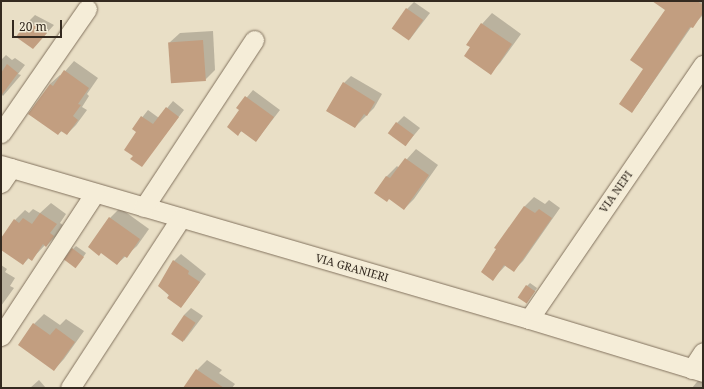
<!DOCTYPE html>
<style>
body{margin:0}
#map{position:relative;width:704px;height:389px;overflow:hidden;background:#e9dfc6;font-family:"Noto Serif",serif}
div>[style]{position:absolute}
[style*='--x']{left:calc(var(--x)*1px);top:calc(var(--y)*1px);width:calc(var(--w)*1px);rotate:calc(var(--a)*1deg)}
.shadow>*{inset:0;background:#0003}
.building>*{inset:0;background:#c29e80;transform-origin:0 0}
.roads{filter:drop-shadow(0 0 1px #82725e) drop-shadow(0 0 1px #82725e)}
.minor>*{height:19px;margin:-9.5px;padding:0 9.5px;transform-origin:9.5px;border-radius:9.5px;background:#f5edd8}
span{translate:-50% -50%;white-space:nowrap;text-align:center;line-height:1.15;-webkit-text-stroke:3px #f1ead5;paint-order:stroke}
.street-label{font-size:11px;color:#342a20}
.frame{position:absolute;inset:0;border:2px solid #342a20;pointer-events:none}
.scale{position:absolute;left:12px;top:20px;width:50px;height:18px;box-sizing:border-box;border:2px solid #342a20;border-top:0;padding-left:5px;font-size:12px;line-height:14px;white-space:nowrap;color:#342a20;-webkit-text-stroke:3px #f1ead5;paint-order:stroke}
</style>
<div id="map">
<div class="shadow">
<div style="clip-path:polygon(669px 1px,703px 1px,703px 15px,692px 26px,638px 104px,632px 111px,644px 69px)"></div>
<div style="clip-path:polygon(414px 2px,430px 13px,410px 39px,407px 9px)"></div>
<div style="clip-path:polygon(492px 13px,521px 34px,500px 63px,490px 73px,471px 47px,467px 45px,482px 24px)"></div>
<div style="clip-path:polygon(35px 15px,54px 25px,33px 48px,28px 22px)"></div>
<div style="clip-path:polygon(213px 31px,215px 70px,205px 80px,169px 43px,180px 33px)"></div>
<div style="clip-path:polygon(6px 55px,12px 60px,15px 58px,25px 65px,18px 74px,21px 75px,3px 96px,1px 94px,1px 60px)"></div>
<div style="clip-path:polygon(74px 61px,98px 78px,87px 94px,89px 96px,82px 107px,87px 110px,76px 125px,67px 134px,62px 131px,58px 134px,50px 84px,60px 75px,61px 76px)"></div>
<div style="clip-path:polygon(351px 76px,382px 94px,374px 108px,355px 127px,344px 83px)"></div>
<div style="clip-path:polygon(253px 90px,280px 110px,256px 141px,242px 131px,238px 134px,240px 110px,238px 108px)"></div>
<div style="clip-path:polygon(173px 101px,184px 110px,142px 165px,134px 155px,137px 132px,133px 129px,148px 110px,159px 118px)"></div>
<div style="clip-path:polygon(404px 116px,420px 128px,405px 146px,397px 123px)"></div>
<div style="clip-path:polygon(416px 149px,438px 165px,414px 199px,404px 209px,389px 198px,375px 193px,387px 176px,397px 166px,399px 168px)"></div>
<div style="clip-path:polygon(534px 197px,545px 204px,549px 200px,560px 208px,523px 261px,514px 270px,506px 265px,493px 279px,498px 249px,496px 247px,525px 206px)"></div>
<div style="clip-path:polygon(51px 203px,66px 214px,60px 223px,63px 225px,56px 236px,46px 246px,45px 245px,31px 260px,29px 258px,23px 264px,1px 249px,1px 240px,15px 220px,25px 210px,29px 213px,33px 209px,40px 213px)"></div>
<div style="clip-path:polygon(120px 208px,149px 229px,137px 246px,117px 264px,101px 252px,110px 218px)"></div>
<div style="clip-path:polygon(76px 246px,86px 253px,79px 263px,73px 249px)"></div>
<div style="clip-path:polygon(181px 254px,206px 274px,181px 307px,159px 286px,174px 261px)"></div>
<div style="clip-path:polygon(1px 265px,7px 269px,5px 272px,15px 278px,10px 286px,14px 288px,1px 306px)"></div>
<div style="clip-path:polygon(530px 283px,537px 288px,529px 299px,527px 286px)"></div>
<div style="clip-path:polygon(191px 308px,203px 316px,184px 341px,184px 315px)"></div>
<div style="clip-path:polygon(44px 314px,60px 325px,66px 319px,84px 331px,64px 359px,54px 370px,34px 324px)"></div>
<div style="clip-path:polygon(207px 360px,222px 370px,219px 373px,235px 384px,232px 388px,184px 388px,197px 370px)"></div>
<div style="clip-path:polygon(701px 377px,703px 378px,703px 388px,692px 388px)"></div>
<div style="clip-path:polygon(39px 380px,46px 388px,30px 388px)"></div>
</div>
<div class="building">
<div style="clip-path:polygon(652px 1px,697px 1px,703px 5px,703px 13px,693px 28px,690px 27px,632px 113px,619px 104px,643px 69px,630px 60px,665px 10px)"></div>
<div style="left:406px;top:8px;width:21px;height:25px;rotate:35deg"></div>
<div style="clip-path:polygon(27px 21px,47px 33px,33px 49px,16px 37px)"></div>
<div style="clip-path:polygon(481px 23px,512px 44px,491px 75px,464px 56px,470px 47px,466px 45px)"></div>
<div style="left:203px;top:40px;width:41px;height:35px;rotate:86deg"></div>
<div style="clip-path:polygon(7px 64px,18px 73px,1px 96px,1px 73px)"></div>
<div style="clip-path:polygon(64px 70px,89px 88px,78px 104px,81px 105px,73px 116px,78px 120px,67px 135px,61px 131px,58px 135px,28px 114px,50px 84px,53px 86px)"></div>
<div style="clip-path:polygon(343px 82px,375px 102px,367px 116px,364px 114px,355px 128px,326px 111px)"></div>
<div style="clip-path:polygon(245px 96px,274px 117px,256px 142px,241px 131px,238px 136px,227px 127px,239px 110px,236px 108px)"></div>
<div style="clip-path:polygon(166px 107px,179px 117px,142px 167px,130px 159px,133px 156px,124px 150px,136px 132px,132px 129px,141px 116px,153px 124px)"></div>
<div style="left:396px;top:122px;width:22px;height:14px;rotate:36deg"></div>
<div style="clip-path:polygon(405px 158px,429px 175px,404px 210px,389px 199px,387px 202px,374px 193px,386px 176px,390px 178px)"></div>
<div style="clip-path:polygon(524px 206px,535px 213px,539px 209px,552px 218px,514px 272px,504px 265px,493px 281px,481px 272px,496px 249px,494px 248px)"></div>
<div style="clip-path:polygon(40px 213px,57px 224px,50px 233px,54px 236px,46px 247px,43px 244px,32px 261px,28px 258px,23px 265px,1px 250px,1px 238px,14px 219px,19px 223px,23px 218px,32px 224px)"></div>
<div style="clip-path:polygon(109px 217px,140px 239px,127px 258px,124px 256px,117px 265px,101px 253px,99px 256px,88px 247px)"></div>
<div style="left:72px;top:248px;width:15px;height:14px;rotate:37deg"></div>
<div style="clip-path:polygon(173px 260px,189px 271px,188px 274px,200px 282px,181px 308px,167px 298px,169px 295px,158px 286px)"></div>
<div style="left:526px;top:285px;width:11px;height:15px;rotate:34deg"></div>
<div style="left:184px;top:315px;width:14px;height:23px;rotate:34deg"></div>
<div style="clip-path:polygon(33px 323px,50px 335px,56px 328px,75px 342px,54px 371px,18px 345px)"></div>
<div style="clip-path:polygon(196px 369px,224px 388px,183px 388px)"></div>
</div>
<div class="roads">
<div class="minor">
<div style="--x:1;--y:133;--w:151;--a:-55.3"></div>
<div style="--x:1;--y:165;--w:550;--a:16.26"></div>
<div style="--x:529;--y:319;--w:182;--a:16.9"></div>
<div style="--x:1;--y:183;--w:18;--a:-56"></div>
<div style="--x:144;--y:207;--w:200;--a:-56.6"></div>
<div style="--x:529;--y:319;--w:308;--a:-55.6"></div>
<div style="--x:1;--y:336;--w:171;--a:-56.7"></div>
<div style="--x:692;--y:369;--w:20;--a:-57"></div>
<div style="--x:70;--y:388;--w:203;--a:-56.9"></div>
</div>
</div>
<div class="street-label">
<span style="left:616px;top:192px;rotate:-55deg">VIA NEPI</span>
<span style="left:352px;top:268px;rotate:16deg">VIA GRANIERI</span>
</div>
<div class="frame"></div>
<div class="scale">20 m</div>
</div>
